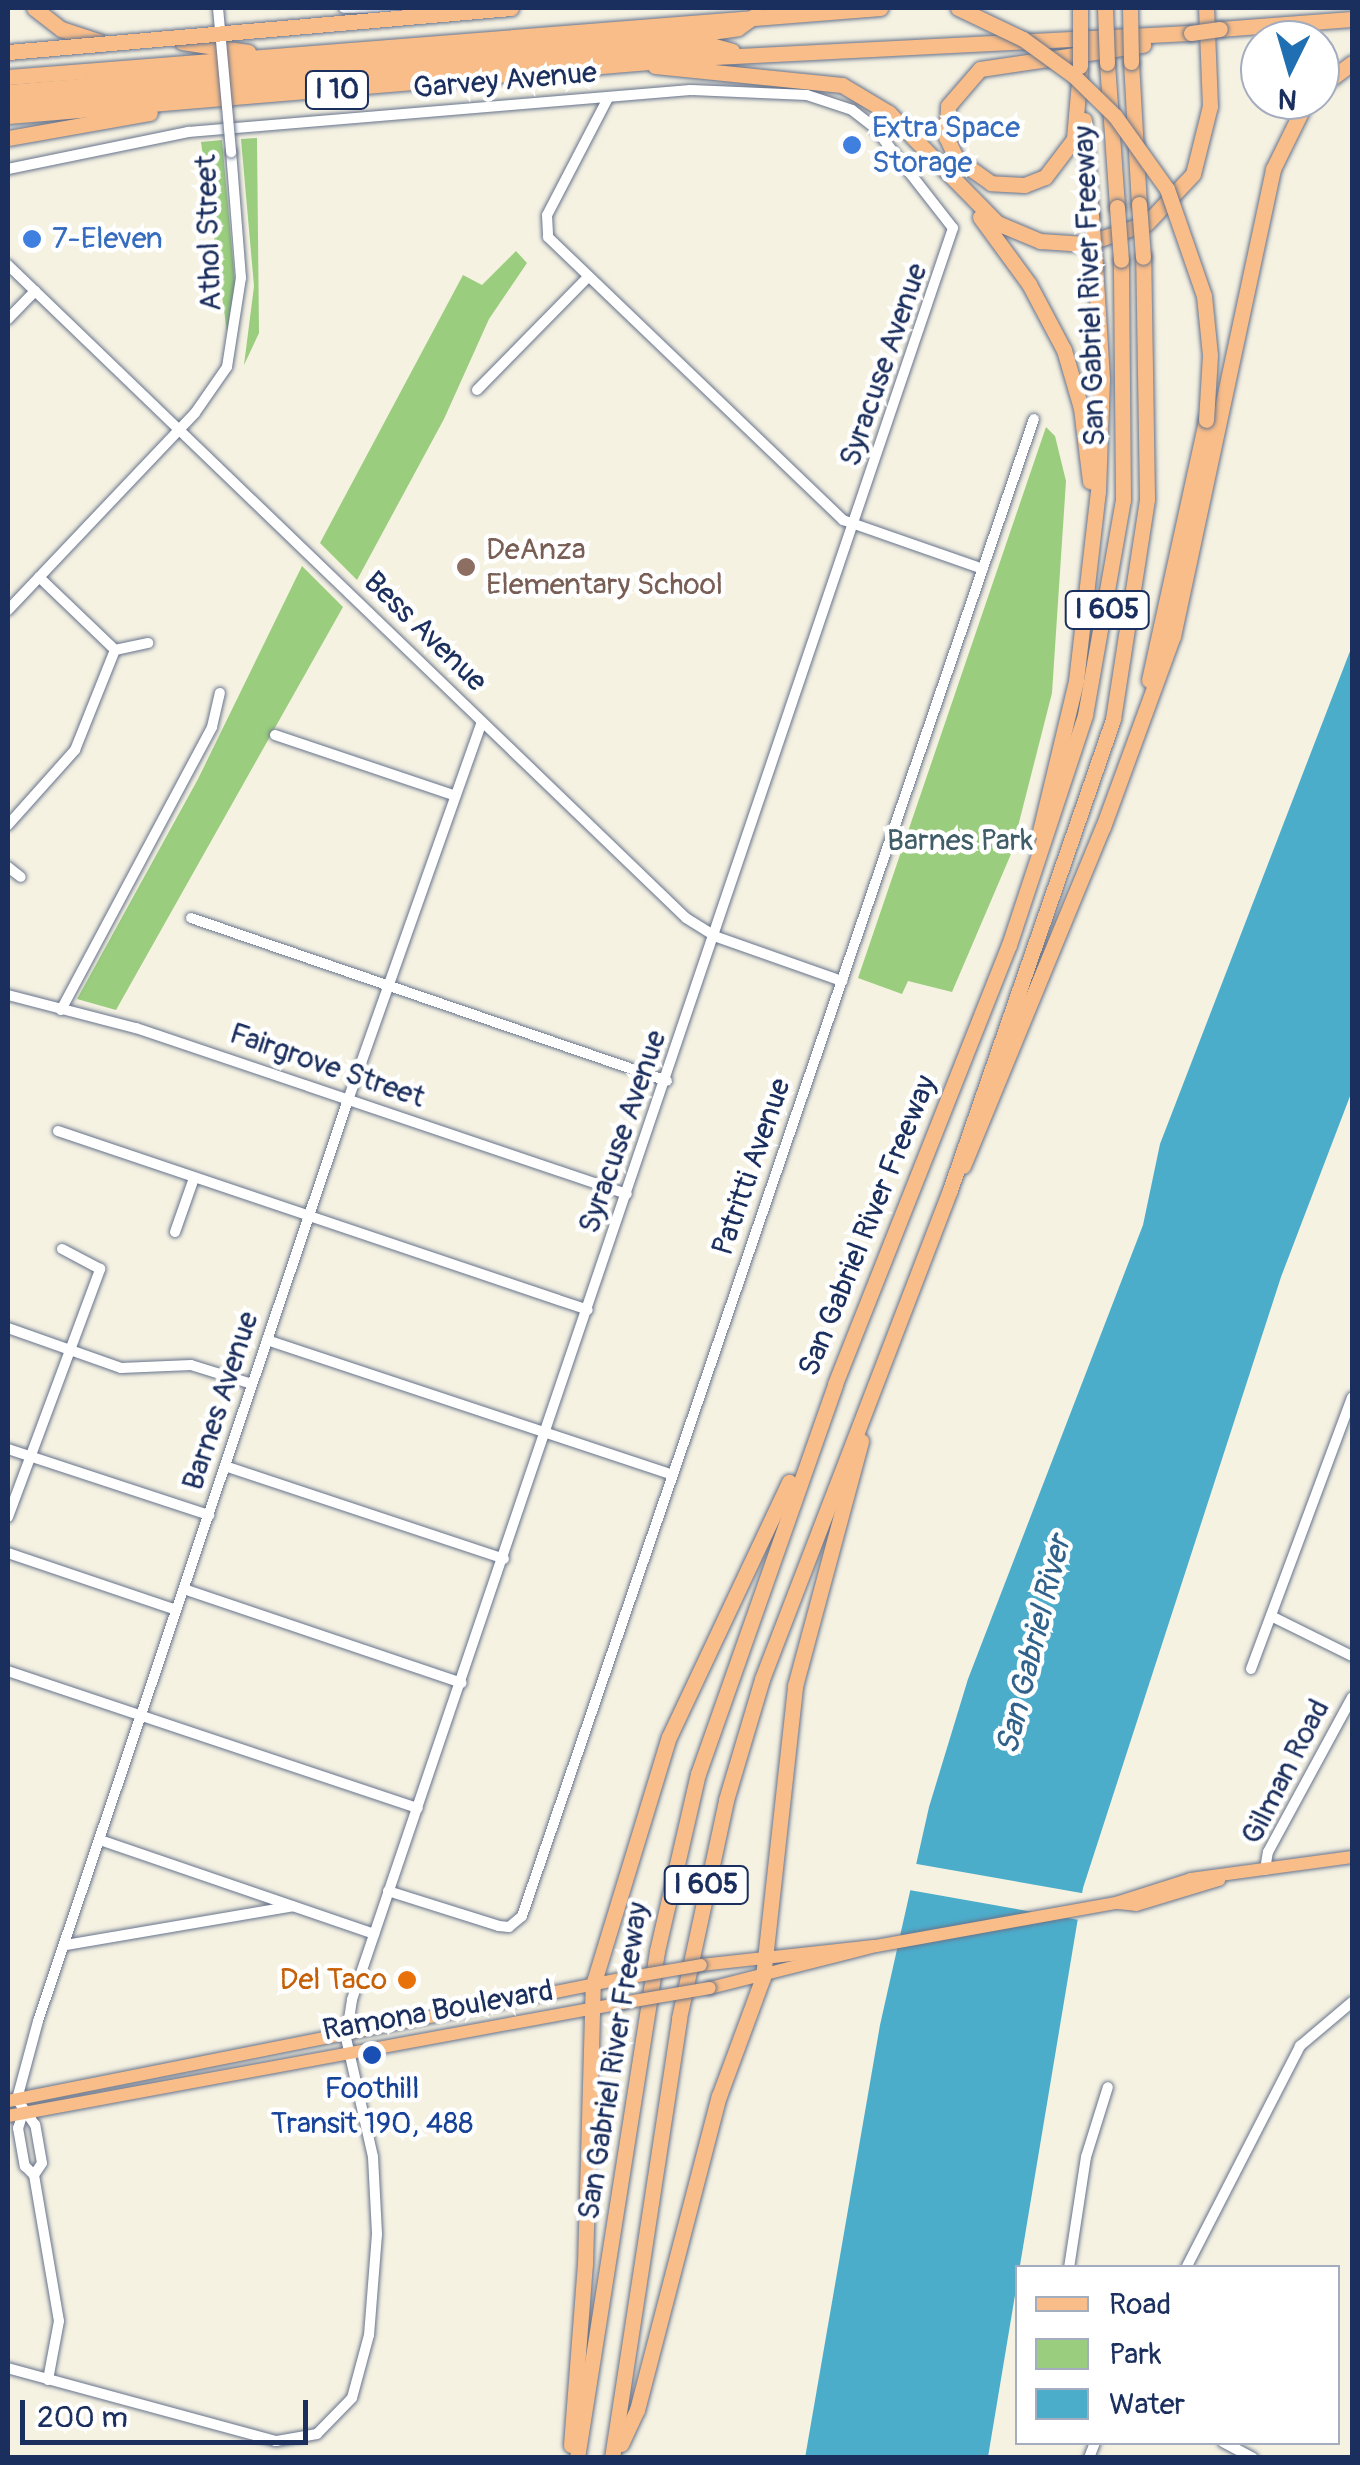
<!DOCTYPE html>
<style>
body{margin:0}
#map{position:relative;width:1360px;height:2465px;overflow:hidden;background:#f5f2e2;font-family:Pangolin,sans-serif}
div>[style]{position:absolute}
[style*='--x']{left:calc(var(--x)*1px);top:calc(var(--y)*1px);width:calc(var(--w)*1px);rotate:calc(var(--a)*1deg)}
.green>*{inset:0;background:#9acd7e}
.water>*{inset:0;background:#4cadcb}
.pier>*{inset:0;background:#f5f2e2;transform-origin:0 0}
.roads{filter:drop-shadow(0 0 2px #67738c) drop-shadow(0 0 2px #67738c)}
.minor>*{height:10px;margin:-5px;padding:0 5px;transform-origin:5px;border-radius:5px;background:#fff}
.major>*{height:12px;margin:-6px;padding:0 6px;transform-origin:6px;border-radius:6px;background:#f8bd88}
.highway>*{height:15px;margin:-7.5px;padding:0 7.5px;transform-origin:7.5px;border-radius:7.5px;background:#f8bd88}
.bridges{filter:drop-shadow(0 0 2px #67738c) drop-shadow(0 0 2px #67738c)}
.minor-bridge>*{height:10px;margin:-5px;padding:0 5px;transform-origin:5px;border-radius:5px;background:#fff}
.major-bridge>*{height:12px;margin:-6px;padding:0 6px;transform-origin:6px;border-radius:6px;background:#f8bd88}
.highway-bridge>*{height:15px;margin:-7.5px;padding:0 7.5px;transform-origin:7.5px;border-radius:7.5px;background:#f8bd88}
.dots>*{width:28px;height:28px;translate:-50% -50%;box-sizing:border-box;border:5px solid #fff;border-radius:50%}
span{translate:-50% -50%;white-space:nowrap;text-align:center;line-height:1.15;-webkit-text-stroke:9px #fff;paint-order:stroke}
.shield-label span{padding:2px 8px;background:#fff;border:2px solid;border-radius:8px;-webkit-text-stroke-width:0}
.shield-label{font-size:28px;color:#1b2f5e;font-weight:700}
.street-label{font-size:30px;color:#1b2f5e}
.shop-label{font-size:30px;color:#366cbe}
.left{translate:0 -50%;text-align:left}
.education-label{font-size:30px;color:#785e54}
.park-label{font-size:30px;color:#415e68}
.food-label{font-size:30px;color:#c56008}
.right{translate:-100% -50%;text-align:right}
.transit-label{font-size:30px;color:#164399}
.water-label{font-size:32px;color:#2f618a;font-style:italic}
.frame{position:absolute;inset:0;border:10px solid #1b2f5e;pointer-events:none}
.legend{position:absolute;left:1015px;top:2265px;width:325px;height:180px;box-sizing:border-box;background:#fff;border:2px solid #a4acbf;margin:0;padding:12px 18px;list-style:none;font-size:30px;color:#1b2f5e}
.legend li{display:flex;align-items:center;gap:20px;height:50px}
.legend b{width:50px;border:2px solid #a4acbf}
.north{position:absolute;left:1240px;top:20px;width:100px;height:100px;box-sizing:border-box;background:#fff;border:2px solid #a4acbf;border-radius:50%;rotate:185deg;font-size:28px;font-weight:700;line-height:40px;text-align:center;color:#1b2f5e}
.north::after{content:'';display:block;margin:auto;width:35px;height:45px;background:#1f6fb2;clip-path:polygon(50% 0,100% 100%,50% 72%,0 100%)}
.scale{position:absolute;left:20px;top:2400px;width:288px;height:45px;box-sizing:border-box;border:5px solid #1b2f5e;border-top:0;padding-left:12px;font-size:30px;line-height:35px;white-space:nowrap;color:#1b2f5e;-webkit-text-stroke:8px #fff;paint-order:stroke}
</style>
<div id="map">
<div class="green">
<div style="clip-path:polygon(257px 138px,259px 333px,244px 365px,254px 286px,241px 139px)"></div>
<div style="clip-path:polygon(222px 140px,236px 294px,227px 332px,201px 142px)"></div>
<div style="clip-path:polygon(516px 251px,527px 263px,489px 319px,444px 419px,357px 580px,320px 543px,463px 275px,482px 285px)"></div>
<div style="clip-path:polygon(1046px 427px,1055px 436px,1066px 481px,1052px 693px,1011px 854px,952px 992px,908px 981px,902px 994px,858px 978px)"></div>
<div style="clip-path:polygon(302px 566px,343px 607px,116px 1010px,77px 999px,198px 779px)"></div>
</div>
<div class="water">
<div style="clip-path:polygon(1352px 646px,1352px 1091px,1281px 1277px,1083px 1888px,988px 2457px,805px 2458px,880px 2025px,929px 1807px,968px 1679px,1143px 1225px,1160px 1144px)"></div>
</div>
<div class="pier">
<div style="left:1087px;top:1894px;width:27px;height:193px;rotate:100deg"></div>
</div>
<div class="roads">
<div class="minor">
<div style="--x:344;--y:8;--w:71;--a:0"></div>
<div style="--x:608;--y:98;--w:132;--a:117.5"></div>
<div style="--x:547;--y:215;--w:22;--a:87"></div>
<div style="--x:548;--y:237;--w:409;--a:43.8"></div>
<div style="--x:843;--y:520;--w:148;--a:19.3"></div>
<div style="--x:8;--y:169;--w:184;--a:-11.6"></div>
<div style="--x:188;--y:132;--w:504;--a:-4.78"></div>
<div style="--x:690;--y:90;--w:117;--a:2.4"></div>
<div style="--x:807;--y:95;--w:47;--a:18.4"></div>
<div style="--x:852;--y:110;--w:28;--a:38"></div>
<div style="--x:874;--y:127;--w:128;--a:52"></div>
<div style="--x:953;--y:228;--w:1871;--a:108.74"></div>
<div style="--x:352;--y:2000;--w:38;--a:99"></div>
<div style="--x:346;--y:2038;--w:122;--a:77.2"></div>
<div style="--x:373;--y:2157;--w:77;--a:87"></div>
<div style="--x:377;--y:2234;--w:101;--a:94.5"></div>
<div style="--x:369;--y:2335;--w:65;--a:105.1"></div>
<div style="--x:352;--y:2398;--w:50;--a:134.2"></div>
<div style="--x:317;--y:2434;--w:42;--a:170.3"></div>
<div style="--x:276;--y:2441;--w:278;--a:-164.8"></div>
<div style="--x:8;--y:265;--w:941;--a:43.92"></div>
<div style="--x:686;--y:918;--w:36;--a:32"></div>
<div style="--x:717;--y:937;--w:133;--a:19.4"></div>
<div style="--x:8;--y:319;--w:39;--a:-46"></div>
<div style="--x:477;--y:390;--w:158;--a:-45.5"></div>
<div style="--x:39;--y:577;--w:105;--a:43.8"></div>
<div style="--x:8;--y:610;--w:272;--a:-46.5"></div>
<div style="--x:195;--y:413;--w:56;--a:-55.2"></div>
<div style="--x:227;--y:367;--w:90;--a:-81.1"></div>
<div style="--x:241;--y:278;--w:126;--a:-94.5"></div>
<div style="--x:275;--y:735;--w:188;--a:18.6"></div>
<div style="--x:8;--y:825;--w:101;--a:-48.2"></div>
<div style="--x:75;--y:750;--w:108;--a:-68.2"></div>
<div style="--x:115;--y:650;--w:34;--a:-12"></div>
<div style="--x:8;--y:867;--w:16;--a:38"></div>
<div style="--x:191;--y:918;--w:503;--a:18.9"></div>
<div style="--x:8;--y:995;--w:132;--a:14.5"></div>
<div style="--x:136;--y:1028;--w:518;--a:18.68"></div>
<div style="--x:61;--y:1010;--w:321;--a:-61.9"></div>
<div style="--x:212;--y:727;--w:35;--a:-77"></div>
<div style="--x:58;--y:1131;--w:559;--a:18.66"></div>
<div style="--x:175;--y:1232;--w:57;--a:-70.6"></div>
<div style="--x:8;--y:1328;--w:120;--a:19.5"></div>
<div style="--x:121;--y:1368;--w:70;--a:-2.5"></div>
<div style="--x:191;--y:1365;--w:64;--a:17.3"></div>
<div style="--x:267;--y:1340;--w:427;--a:18.4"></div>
<div style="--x:8;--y:1449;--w:212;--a:18.2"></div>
<div style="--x:225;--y:1466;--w:294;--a:18.4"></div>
<div style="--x:8;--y:1517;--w:265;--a:-69.6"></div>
<div style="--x:100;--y:1269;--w:43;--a:-152.2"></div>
<div style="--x:8;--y:1553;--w:177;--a:18.7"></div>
<div style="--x:184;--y:1589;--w:293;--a:18.7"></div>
<div style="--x:1271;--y:1616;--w:90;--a:26.3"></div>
<div style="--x:1251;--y:1669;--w:290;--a:-69.6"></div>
<div style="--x:8;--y:1671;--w:432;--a:18.5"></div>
<div style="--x:100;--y:1840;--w:290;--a:18.9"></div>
<div style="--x:1265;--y:1870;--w:18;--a:-81"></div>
<div style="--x:1268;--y:1852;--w:176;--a:-61.5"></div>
<div style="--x:388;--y:1891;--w:116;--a:17.5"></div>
<div style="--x:499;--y:1926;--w:10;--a:6"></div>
<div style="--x:509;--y:1927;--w:17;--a:-40"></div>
<div style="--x:522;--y:1916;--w:1582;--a:-71.12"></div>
<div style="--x:66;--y:1945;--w:230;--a:-9.7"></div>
<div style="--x:23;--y:2113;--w:16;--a:108"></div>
<div style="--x:18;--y:2128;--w:39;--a:80"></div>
<div style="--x:25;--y:2166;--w:13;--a:45"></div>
<div style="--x:34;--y:2175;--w:148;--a:80.3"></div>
<div style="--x:59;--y:2321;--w:60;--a:100.6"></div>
<div style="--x:34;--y:2175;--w:14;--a:-56"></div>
<div style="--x:42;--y:2163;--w:39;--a:-100"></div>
<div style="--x:35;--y:2125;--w:32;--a:-125"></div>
<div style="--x:17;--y:2099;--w:81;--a:-74.9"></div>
<div style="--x:38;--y:2021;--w:972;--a:-71.4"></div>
<div style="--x:348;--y:1100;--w:401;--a:-70.5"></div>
<div style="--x:1069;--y:2268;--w:112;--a:-81.3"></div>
<div style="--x:1086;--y:2157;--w:73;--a:-72.6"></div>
<div style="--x:1186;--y:2268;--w:250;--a:-62.8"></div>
<div style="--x:1300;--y:2046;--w:68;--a:-40.2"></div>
<div style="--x:1223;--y:2442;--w:34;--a:28"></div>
<div style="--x:1089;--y:2458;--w:17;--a:-69"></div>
</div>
<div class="major">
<div style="--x:1118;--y:1903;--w:18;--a:6"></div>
<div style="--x:1136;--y:1905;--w:87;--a:-16.8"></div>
<div style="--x:701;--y:1965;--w:173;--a:-6.3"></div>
<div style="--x:710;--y:1988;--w:171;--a:-14.2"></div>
<div style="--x:876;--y:1946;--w:244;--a:-10.2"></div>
<div style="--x:1116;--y:1903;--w:79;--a:-17.7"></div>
<div style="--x:1191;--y:1879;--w:162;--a:-7.8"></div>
<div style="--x:8;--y:2101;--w:630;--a:-11.26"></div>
<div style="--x:8;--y:2116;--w:624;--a:-10.43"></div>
</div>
<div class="highway">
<div style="--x:34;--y:8;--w:34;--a:38"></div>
<div style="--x:61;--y:29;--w:40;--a:18"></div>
<div style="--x:1220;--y:29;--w:132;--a:-4.3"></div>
<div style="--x:182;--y:42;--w:67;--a:8.6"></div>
<div style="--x:1131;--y:62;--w:142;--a:86.8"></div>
<div style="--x:1107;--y:63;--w:144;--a:86"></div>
<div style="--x:655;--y:66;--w:188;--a:5.8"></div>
<div style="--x:842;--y:85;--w:55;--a:30.8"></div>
<div style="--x:889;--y:113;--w:154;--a:45.5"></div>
<div style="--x:997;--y:223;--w:47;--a:22.7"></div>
<div style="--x:1040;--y:241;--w:45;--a:3.8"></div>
<div style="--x:1085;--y:244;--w:65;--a:-18.7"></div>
<div style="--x:1147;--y:223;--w:67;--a:-46.8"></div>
<div style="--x:1193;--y:174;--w:70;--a:-76"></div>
<div style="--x:1210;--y:106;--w:98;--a:-92.3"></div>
<div style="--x:1080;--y:70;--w:69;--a:95"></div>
<div style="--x:1074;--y:139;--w:48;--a:127.3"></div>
<div style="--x:1045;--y:177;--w:22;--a:159"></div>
<div style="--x:1024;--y:185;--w:33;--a:-177"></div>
<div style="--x:991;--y:183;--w:43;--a:-144.5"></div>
<div style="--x:956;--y:158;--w:23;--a:-115"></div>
<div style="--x:946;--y:137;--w:31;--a:-86"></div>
<div style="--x:948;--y:106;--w:49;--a:-49.1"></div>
<div style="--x:980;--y:69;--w:165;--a:-8.4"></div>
<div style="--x:8;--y:77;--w:875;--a:-4.52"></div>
<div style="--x:1320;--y:87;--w:40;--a:-37"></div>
<div style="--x:8;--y:92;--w:706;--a:-4.88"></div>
<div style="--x:711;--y:32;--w:27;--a:-8"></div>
<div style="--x:738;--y:28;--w:24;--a:-36"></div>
<div style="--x:8;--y:103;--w:705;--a:-4.72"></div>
<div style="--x:711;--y:45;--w:22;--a:16"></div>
<div style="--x:8;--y:116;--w:691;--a:-4.81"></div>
<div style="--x:697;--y:58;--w:495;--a:-2.9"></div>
<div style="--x:1084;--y:120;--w:95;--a:85.8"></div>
<div style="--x:8;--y:138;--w:144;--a:-10"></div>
<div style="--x:980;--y:217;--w:83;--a:53.8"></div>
<div style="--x:1029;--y:284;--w:75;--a:62.1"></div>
<div style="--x:1064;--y:350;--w:60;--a:73.7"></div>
<div style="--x:1081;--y:408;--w:74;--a:83"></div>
<div style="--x:1149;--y:680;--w:266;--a:-77.6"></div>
<div style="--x:1040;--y:831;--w:154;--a:-76.5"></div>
<div style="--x:1076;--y:681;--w:190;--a:-83.4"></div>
<div style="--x:1098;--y:492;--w:113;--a:-88"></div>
<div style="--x:1102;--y:379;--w:113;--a:-93.5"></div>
<div style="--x:963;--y:1166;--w:367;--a:-67.6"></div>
<div style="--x:1103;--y:827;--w:203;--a:-69.9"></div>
<div style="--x:1173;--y:636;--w:478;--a:-77.9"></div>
<div style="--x:1273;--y:169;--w:77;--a:-63.8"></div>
<div style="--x:621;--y:2444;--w:38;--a:-65"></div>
<div style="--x:637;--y:2410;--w:325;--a:-75.4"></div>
<div style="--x:719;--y:2096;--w:127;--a:-69.7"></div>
<div style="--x:763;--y:1977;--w:293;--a:-83.7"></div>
<div style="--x:795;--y:1686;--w:254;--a:-74.9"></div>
<div style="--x:571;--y:2445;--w:182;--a:-85.6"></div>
<div style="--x:585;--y:2264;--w:279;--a:-88.4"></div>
<div style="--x:593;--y:1985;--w:259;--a:-73"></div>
<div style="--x:669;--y:1737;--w:282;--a:-64.8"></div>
<div style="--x:577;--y:2458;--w:513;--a:-81.03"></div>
<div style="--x:657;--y:1951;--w:182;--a:-77"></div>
<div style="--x:698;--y:1774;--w:413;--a:-70.6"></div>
<div style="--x:835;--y:1384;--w:472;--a:-68.4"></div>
<div style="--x:1009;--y:945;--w:242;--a:-71.7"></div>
<div style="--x:1085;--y:715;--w:218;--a:-80"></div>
<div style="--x:1123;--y:500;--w:240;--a:-90.5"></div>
<div style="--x:612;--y:2458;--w:445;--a:-81.3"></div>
<div style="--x:679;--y:2018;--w:223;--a:-77.8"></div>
<div style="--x:726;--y:1800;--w:126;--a:-73.4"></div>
<div style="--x:762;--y:1679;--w:524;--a:-68.97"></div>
<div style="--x:950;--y:1190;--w:498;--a:-70.9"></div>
<div style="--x:1113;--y:719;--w:223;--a:-81.2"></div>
<div style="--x:1147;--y:499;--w:242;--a:-90.9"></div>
</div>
</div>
<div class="bridges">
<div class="minor-bridge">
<div style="--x:218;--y:8;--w:145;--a:84.8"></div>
</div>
<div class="major-bridge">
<div style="--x:626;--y:1978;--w:76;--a:-9.8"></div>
<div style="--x:622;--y:2003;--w:89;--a:-9.7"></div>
</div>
<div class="highway-bridge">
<div style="--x:958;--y:8;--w:72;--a:25.5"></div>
<div style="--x:1023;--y:39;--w:63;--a:36"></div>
<div style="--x:1074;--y:76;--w:57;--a:44.3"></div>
<div style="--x:1115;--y:116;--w:90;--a:54.5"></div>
<div style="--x:1167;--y:189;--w:113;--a:70.9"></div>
<div style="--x:1204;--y:296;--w:59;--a:84.2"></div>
<div style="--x:1210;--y:355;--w:65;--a:93.5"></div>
<div style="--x:1105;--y:8;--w:55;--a:87.9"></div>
<div style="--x:1130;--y:8;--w:54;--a:88.9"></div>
<div style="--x:1191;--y:33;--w:29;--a:-8"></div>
<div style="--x:8;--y:52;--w:505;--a:-5"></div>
<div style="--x:1080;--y:66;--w:58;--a:-90"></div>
<div style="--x:1139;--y:204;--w:53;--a:85.7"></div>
<div style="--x:1117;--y:207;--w:53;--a:85.7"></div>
<div style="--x:1091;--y:215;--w:51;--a:85.5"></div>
</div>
</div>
<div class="dots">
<div style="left:852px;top:145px;background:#3f7fe0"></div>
<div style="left:32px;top:239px;background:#3f7fe0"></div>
<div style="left:466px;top:567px;background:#8d6e63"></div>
<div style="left:407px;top:1980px;background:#e8710a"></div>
<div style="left:372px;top:2055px;background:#1a4fb4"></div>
</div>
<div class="shield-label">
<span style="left:337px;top:90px">I 10</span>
<span style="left:1107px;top:610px">I 605</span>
<span style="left:706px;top:1885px">I 605</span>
</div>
<div class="street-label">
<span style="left:505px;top:81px;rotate:-5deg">Garvey Avenue</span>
<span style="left:209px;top:233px;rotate:-92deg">Athol Street</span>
<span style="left:1090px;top:286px;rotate:-92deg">San Gabriel River Freeway</span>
<span style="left:884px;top:365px;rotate:-71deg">Syracuse Avenue</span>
<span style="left:425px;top:632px;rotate:44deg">Bess Avenue</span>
<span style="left:327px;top:1066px;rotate:19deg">Fairgrove Street</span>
<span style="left:623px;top:1132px;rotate:-71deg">Syracuse Avenue</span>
<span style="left:752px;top:1167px;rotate:-71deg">Patritti Avenue</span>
<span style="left:868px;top:1226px;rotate:-68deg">San Gabriel River Freeway</span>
<span style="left:221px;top:1401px;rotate:-72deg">Barnes Avenue</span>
<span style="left:1286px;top:1772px;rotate:-63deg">Gilman Road</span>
<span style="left:438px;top:2011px;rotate:-10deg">Ramona Boulevard</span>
<span style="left:614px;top:2061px;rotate:-81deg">San Gabriel River Freeway</span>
</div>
<div class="shop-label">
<span class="left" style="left:872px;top:145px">Extra Space<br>Storage</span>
<span class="left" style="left:52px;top:239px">7-Eleven</span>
</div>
<div class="education-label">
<span class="left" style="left:486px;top:567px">DeAnza<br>Elementary School</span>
</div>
<div class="park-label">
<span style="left:960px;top:841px">Barnes Park</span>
</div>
<div class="food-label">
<span class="right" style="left:387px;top:1980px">Del Taco</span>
</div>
<div class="transit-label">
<span style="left:372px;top:2106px">Foothill<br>Transit 190, 488</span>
</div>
<div class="water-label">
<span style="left:1034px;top:1645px;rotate:-76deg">San Gabriel River</span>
</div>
<div class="frame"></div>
<ul class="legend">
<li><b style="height:12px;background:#f8bd88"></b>Road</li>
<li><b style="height:28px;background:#9acd7e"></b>Park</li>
<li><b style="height:28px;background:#4cadcb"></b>Water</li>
</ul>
<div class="north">N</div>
<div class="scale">200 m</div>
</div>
